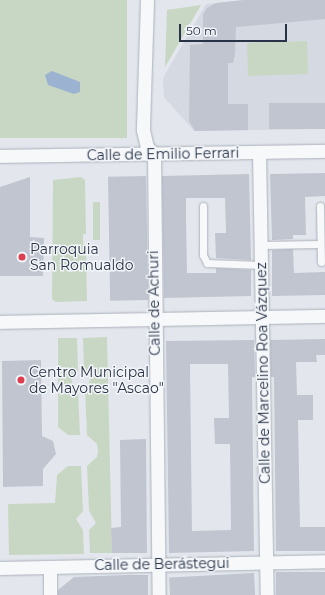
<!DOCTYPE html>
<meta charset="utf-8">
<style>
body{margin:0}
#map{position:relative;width:325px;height:595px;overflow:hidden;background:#e3e7ed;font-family:Montserrat,sans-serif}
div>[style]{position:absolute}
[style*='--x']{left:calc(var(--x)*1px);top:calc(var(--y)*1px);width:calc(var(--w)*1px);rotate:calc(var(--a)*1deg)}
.built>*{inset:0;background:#d4d9e2}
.green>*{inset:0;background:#c8d7c3;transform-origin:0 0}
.water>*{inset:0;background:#9bb2d0}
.building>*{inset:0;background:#c0c5d0;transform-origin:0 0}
.roads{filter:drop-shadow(0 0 1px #abb1bb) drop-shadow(0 0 1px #abb1bb)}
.service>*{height:7px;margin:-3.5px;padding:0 3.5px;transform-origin:3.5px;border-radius:3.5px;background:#f7f8fa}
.minor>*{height:13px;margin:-6.5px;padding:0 6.5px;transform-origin:6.5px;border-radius:6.5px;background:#f7f8fa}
.dots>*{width:11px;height:11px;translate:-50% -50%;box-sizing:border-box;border:2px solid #f3f6f9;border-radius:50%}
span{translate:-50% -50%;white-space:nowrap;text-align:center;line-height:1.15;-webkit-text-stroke:3px #f3f6f9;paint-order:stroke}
.street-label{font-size:14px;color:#293347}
.poi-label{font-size:14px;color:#293347}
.left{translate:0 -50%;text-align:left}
.scale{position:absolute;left:179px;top:24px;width:108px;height:18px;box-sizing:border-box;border:2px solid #293347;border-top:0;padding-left:5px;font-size:12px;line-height:14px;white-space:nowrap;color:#293347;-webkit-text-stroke:3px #f3f6f9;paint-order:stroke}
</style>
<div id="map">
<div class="built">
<div style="clip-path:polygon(244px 0,325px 0,325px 129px,194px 131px,164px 97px,163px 78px,206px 4px)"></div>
</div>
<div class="green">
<div style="left:0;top:0;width:127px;height:138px"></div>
<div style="clip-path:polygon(201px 5px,165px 67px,167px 10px)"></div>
<div style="left:307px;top:41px;width:33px;height:60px;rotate:88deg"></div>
<div style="clip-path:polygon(81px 177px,85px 180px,86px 234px,83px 234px,83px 244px,86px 244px,87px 301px,56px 302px,52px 299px,53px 180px)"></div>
<div style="left:93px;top:202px;width:7px;height:38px"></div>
<div style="clip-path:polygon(107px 337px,112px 553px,90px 553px,89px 530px,96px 523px,89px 511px,87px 466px,97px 457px,98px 451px,97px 444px,87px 435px,85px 389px,91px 378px,84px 370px,83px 338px)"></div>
<div style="clip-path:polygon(58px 338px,77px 338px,78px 371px,71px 378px,74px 388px,78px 390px,80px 435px,68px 435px,58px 427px)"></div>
<div style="clip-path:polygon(68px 466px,81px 466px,83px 511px,76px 519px,83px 530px,84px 554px,9px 555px,8px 504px,55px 503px,57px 475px)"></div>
</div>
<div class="water">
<div style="clip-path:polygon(52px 71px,80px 82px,80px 92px,74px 94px,48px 85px,45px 75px)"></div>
</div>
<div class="building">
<div style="clip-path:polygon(244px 0,325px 0,325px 19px,236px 27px,235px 54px,233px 63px,228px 63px,228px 104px,248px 104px,248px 130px,195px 131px,189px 121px,190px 45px,203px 44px,203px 14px,207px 8px,216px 3px)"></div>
<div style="left:325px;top:103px;width:26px;height:56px;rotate:90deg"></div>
<div style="clip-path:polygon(325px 173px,325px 196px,305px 197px,306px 235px,293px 235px,293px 239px,272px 240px,270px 174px)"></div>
<div style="clip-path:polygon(249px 174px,251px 260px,216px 258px,215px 233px,226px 233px,225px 198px,186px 198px,186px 218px,187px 273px,216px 273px,216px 268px,251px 270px,251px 296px,164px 298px,162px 176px)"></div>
<div style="left:146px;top:176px;width:124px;height:38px;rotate:89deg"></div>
<div style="clip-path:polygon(30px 177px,30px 237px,44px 238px,43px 276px,0 276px,0 187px)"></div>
<div style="clip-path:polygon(293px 249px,294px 273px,325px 272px,325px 295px,272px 296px,272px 250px)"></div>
<div style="clip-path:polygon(325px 339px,325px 355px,316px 355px,317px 362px,296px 362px,297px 395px,313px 395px,313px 420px,298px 420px,300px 527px,325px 527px,325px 551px,276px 551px,274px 377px,271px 377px,270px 340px)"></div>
<div style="clip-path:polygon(evenodd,254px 340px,255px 377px,252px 377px,254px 551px,169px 553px,166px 341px,254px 340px,190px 364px,228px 364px,229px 418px,214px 418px,215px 444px,230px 444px,231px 530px,192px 531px,190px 364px)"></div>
<div style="clip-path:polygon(41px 360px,42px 436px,53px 441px,56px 454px,43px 469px,43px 486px,3px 487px,2px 361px)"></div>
<div style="clip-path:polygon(146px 439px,147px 553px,112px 553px,111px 528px,121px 527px,120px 440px)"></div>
<div style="left:325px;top:572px;width:23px;height:49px;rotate:90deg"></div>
<div style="left:254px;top:573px;width:22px;height:85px;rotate:87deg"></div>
<div style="clip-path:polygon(126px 575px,148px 575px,148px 595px,58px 595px,58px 590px,74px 577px)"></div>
</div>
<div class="roads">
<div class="service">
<div style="--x:203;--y:206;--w:49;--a:90"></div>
<div style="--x:203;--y:255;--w:9;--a:63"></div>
<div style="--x:207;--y:263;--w:55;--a:2.1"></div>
<div style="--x:320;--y:206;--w:56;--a:89"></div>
<div style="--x:261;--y:245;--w:59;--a:-1"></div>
</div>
<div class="minor">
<div style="--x:147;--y:0;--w:130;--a:91.8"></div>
<div style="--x:143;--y:130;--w:17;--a:77"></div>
<div style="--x:147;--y:147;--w:10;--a:45"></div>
<div style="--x:259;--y:152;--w:443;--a:89"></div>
<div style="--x:154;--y:154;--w:441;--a:89.4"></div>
<div style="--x:0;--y:156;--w:325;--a:-0.9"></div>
<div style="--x:0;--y:322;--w:325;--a:-1.1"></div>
<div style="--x:0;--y:568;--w:325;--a:-1.2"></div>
<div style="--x:50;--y:595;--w:28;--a:-90"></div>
</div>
</div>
<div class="dots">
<div style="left:22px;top:257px;background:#dc3e4f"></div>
<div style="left:21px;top:380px;background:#dc3e4f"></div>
</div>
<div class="street-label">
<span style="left:163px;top:154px;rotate:-1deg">Calle de Emilio Ferrari</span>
<span style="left:154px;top:303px;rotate:-91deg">Calle de Achuri</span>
<span style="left:263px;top:373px;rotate:-91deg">Calle de Marcelino Roa Vázquez</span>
<span style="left:162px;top:564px;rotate:-1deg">Calle de Berástegui</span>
</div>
<div class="poi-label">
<span class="left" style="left:30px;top:257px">Parroquia<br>San Romualdo</span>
<span class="left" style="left:29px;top:380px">Centro Municipal<br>de Mayores "Ascao"</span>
</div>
<div class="scale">50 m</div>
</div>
